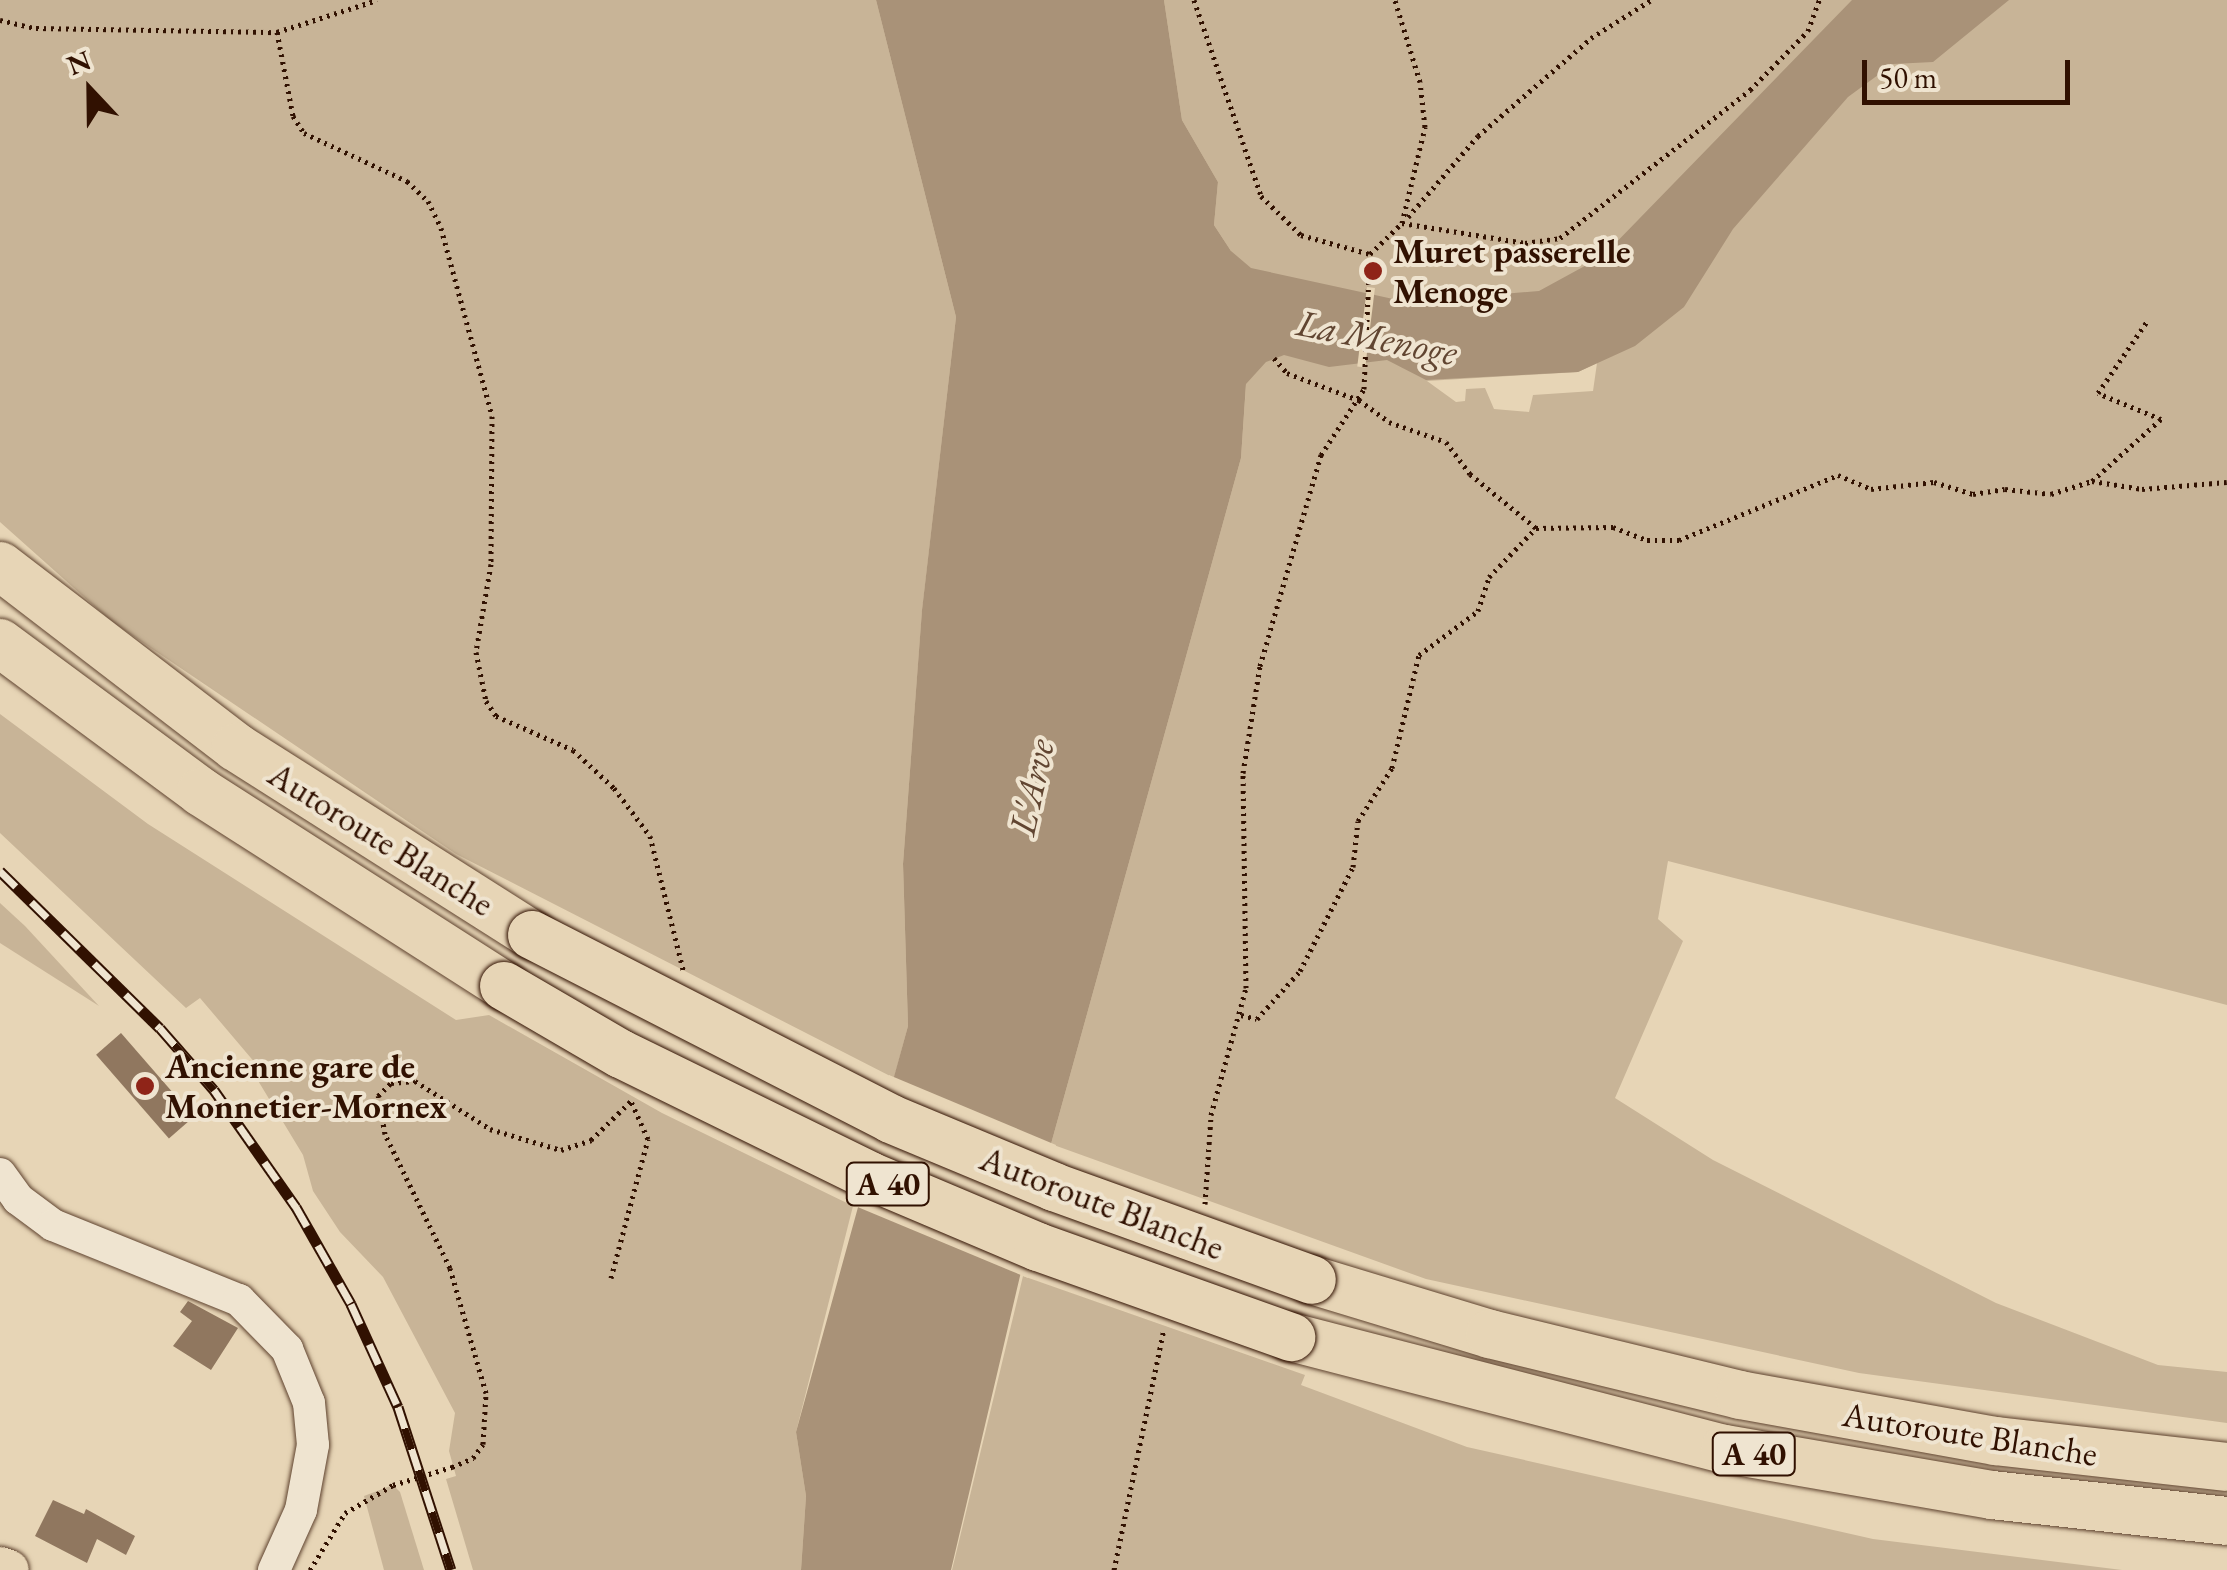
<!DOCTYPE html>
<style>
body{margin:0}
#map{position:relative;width:2227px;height:1570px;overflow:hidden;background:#e7d5b6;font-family:"EB Garamond",serif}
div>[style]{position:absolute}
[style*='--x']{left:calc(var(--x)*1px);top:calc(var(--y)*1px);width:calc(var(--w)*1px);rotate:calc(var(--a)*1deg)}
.green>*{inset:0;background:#c8b497}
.water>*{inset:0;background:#a99278}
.pier>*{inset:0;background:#e7d5b6;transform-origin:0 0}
.building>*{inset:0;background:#90775f;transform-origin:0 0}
.path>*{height:5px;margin-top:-2.5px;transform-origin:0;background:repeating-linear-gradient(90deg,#311101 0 2.5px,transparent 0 7.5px)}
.roads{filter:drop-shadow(0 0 2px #5e422e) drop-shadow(0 0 2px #5e422e)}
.minor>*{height:32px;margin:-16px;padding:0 16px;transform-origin:16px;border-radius:16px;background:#efe4d0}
.major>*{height:40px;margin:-20px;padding:0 20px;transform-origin:20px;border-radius:20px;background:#e7d5b6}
.highway>*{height:48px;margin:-24px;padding:0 24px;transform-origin:24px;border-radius:24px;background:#e7d5b6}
.rail>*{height:11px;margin-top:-5.5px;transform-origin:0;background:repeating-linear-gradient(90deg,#efe4d0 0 22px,#311101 0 44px);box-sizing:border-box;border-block:2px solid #311101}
.path-bridge>*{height:5px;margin-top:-2.5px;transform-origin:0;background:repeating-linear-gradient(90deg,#311101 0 2.5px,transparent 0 7.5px)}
.bridges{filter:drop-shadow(0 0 2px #311101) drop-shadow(0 0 2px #311101)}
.highway-bridge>*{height:48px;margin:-24px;padding:0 24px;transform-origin:24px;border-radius:24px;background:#e7d5b6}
.dots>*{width:28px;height:28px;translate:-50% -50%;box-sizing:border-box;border:5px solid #efe4d0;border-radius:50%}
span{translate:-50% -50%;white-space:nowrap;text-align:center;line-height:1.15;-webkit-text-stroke:8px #efe4d0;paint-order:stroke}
.shield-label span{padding:2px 8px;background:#efe4d0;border:2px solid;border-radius:8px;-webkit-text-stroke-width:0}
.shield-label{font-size:32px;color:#311101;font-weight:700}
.poi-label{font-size:35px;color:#311101;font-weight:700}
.left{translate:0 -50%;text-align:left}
.street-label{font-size:35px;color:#311101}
.water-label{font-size:38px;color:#614531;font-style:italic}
.north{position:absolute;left:40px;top:40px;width:100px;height:100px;-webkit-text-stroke:8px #efe4d0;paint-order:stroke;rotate:338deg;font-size:28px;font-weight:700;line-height:40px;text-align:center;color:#311101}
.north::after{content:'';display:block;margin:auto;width:35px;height:45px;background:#311101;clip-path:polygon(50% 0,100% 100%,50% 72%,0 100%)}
.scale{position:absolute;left:1862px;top:60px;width:208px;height:45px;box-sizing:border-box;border:5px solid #311101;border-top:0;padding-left:12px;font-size:30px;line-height:35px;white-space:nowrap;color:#311101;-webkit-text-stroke:8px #efe4d0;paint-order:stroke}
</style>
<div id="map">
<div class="green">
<div style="clip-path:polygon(0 0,876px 0,956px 317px,922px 611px,903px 864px,908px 1026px,894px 1078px,456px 854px,111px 621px,0 522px)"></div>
<div style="clip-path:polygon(evenodd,1164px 0,2227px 0,2227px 1005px,1668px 861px,1658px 919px,1683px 941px,1615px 1098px,1713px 1160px,1996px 1303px,2158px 1365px,2227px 1372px,2227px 1423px,1859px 1373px,1426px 1279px,1051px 1144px,1241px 458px,1246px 385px,1231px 251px,1214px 225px,1218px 182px,1182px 120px,1164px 0,1597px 363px,1593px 391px,1533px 395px,1529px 412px,1494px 409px,1485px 388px,1466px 389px,1465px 401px,1456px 402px,1427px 381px,1578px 372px,1597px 363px)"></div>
<div style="clip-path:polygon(0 714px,148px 824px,456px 1020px,489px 1015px,662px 1113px,853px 1206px,796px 1432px,806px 1496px,801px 1570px,473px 1570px,446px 1479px,456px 1476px,449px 1451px,455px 1413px,383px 1277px,340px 1232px,313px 1191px,303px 1155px,257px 1079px,262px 1071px,200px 998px,186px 1008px,0 833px)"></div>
<div style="clip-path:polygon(0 903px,25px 926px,99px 1006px,0 943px)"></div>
<div style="clip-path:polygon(1023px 1276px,1305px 1375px,1301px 1385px,1467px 1447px,1873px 1539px,2122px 1570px,952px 1570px)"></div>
<div style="clip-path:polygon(393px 1485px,400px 1492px,424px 1570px,384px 1570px,364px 1496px)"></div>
</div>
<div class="water">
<div style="clip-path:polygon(876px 0,1164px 0,1182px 120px,1218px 182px,1214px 225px,1231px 251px,1251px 268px,1407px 302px,1539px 291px,1603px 256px,1852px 0,2009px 0,1933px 62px,1893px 64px,1848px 97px,1733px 229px,1684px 307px,1635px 346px,1578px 372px,1426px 380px,1387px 360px,1329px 367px,1284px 355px,1266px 362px,1246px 384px,1241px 458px,1051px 1144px,951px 1570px,801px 1570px,806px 1496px,796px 1432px,908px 1026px,903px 864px,922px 610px,956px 317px)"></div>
</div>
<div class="pier">
<div style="left:1367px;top:287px;width:8px;height:80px;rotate:7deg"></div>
<div style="clip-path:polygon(889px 1075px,1056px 1145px,1028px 1278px,848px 1203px)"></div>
</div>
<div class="building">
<div style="left:121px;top:1033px;width:111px;height:33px;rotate:49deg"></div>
<div style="clip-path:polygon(188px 1301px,238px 1328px,211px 1370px,173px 1346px,192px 1321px,180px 1312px)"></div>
<div style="clip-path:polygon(53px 1500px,84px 1514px,86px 1509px,135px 1536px,126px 1555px,97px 1539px,87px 1563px,35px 1536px)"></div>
</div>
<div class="path">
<div style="--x:1194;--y:0;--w:207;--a:71.1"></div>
<div style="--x:1261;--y:196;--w:56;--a:44.3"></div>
<div style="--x:1301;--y:235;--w:72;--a:15.4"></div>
<div style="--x:0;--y:20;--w:37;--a:13"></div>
<div style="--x:36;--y:28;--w:241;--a:1"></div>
<div style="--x:277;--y:32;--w:105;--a:-17.7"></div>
<div style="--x:277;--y:32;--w:86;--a:79.2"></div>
<div style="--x:293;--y:116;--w:20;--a:57"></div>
<div style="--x:304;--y:133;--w:114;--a:25"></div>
<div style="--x:407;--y:181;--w:29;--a:44"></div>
<div style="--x:428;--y:201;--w:30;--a:64"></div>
<div style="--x:441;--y:228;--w:195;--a:74.8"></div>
<div style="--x:492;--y:416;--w:148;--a:90.4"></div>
<div style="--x:491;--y:564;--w:89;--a:99.7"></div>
<div style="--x:476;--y:652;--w:50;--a:78.5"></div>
<div style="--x:486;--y:701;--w:18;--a:56"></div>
<div style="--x:496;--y:716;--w:84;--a:23.8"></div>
<div style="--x:573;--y:750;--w:56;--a:42.8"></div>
<div style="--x:614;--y:788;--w:60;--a:53.1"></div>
<div style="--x:650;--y:836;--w:141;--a:76.1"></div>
<div style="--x:1408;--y:217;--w:107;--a:-49.2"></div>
<div style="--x:1478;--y:136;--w:150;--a:-40.9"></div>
<div style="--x:1591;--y:38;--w:71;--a:-32.3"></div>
<div style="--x:1402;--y:223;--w:125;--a:9.2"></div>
<div style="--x:1525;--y:243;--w:35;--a:-8"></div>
<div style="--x:1560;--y:238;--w:241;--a:-37.9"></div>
<div style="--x:1750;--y:90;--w:83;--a:-45.5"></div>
<div style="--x:1808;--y:31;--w:33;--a:-70"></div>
<div style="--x:1274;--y:358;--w:20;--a:49"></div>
<div style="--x:1287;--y:373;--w:77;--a:20.6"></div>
<div style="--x:1359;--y:400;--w:37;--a:36"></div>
<div style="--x:1389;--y:422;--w:60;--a:19.3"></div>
<div style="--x:1446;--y:442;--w:40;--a:53"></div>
<div style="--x:1470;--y:474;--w:85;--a:39.3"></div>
<div style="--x:2092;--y:481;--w:93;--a:-41.9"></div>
<div style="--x:2161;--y:419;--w:68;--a:-157.6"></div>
<div style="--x:2098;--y:393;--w:88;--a:-55.6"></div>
<div style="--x:1241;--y:1015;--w:16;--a:14"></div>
<div style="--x:1257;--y:1019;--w:64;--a:-48.1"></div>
<div style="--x:1300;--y:971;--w:117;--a:-63"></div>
<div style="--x:1353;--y:867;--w:46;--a:-83.8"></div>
<div style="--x:1358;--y:821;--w:63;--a:-57.3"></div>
<div style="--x:1392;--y:768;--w:116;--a:-76.6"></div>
<div style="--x:1419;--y:655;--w:74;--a:-36.7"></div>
<div style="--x:1478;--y:611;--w:36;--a:-72"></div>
<div style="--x:1489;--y:577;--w:68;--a:-46.2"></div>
<div style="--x:1536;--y:528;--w:77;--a:-0.7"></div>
<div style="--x:1613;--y:527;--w:36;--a:21"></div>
<div style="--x:1647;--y:540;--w:32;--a:0"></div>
<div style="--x:1679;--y:540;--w:172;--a:-22.2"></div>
<div style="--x:1838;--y:475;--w:36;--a:23"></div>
<div style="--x:1871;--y:489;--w:63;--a:-6.3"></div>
<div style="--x:1934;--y:482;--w:41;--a:17.1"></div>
<div style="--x:1973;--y:494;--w:32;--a:-9"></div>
<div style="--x:2005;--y:489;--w:46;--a:6.2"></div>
<div style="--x:2051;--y:494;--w:43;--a:-17.6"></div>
<div style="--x:2092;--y:481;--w:51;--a:9.1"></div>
<div style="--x:2142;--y:489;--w:85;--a:-4.7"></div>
<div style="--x:1205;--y:1204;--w:89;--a:-86.1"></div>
<div style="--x:1211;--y:1115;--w:132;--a:-74.6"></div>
<div style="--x:1246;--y:988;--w:215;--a:-90.8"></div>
<div style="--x:1243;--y:773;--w:108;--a:-81"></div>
<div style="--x:1260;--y:666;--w:220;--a:-73.9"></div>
<div style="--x:1321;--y:455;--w:79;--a:-56.9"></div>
<div style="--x:1364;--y:389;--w:135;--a:-87.5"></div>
<div style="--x:1370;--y:254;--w:45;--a:-44.1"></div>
<div style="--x:1402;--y:223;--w:99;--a:-76.5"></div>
<div style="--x:1425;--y:127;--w:45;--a:-96.3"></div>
<div style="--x:1420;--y:82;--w:86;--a:-107"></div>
<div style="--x:611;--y:1278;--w:144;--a:-75.1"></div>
<div style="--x:648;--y:1139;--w:42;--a:-114.1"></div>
<div style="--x:452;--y:1467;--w:23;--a:-23"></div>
<div style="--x:473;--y:1458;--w:17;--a:-54"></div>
<div style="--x:483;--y:1444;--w:51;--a:-86.6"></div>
<div style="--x:486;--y:1393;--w:130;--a:-106.1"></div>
<div style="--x:450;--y:1268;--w:149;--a:-115.9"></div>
<div style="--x:385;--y:1134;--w:39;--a:-100"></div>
<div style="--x:378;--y:1096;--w:18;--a:-45"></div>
<div style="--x:391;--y:1083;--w:24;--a:-5"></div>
<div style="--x:415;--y:1081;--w:89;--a:32.6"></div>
<div style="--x:490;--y:1129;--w:74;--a:16.5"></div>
<div style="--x:561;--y:1150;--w:32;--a:-18"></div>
<div style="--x:591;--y:1140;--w:56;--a:-44.3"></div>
<div style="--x:310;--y:1570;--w:67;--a:-58.4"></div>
<div style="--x:345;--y:1513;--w:56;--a:-30.3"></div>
<div style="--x:1114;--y:1570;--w:247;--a:-78.3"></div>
</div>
<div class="roads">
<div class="minor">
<div style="--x:0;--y:1174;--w:31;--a:54"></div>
<div style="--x:18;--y:1199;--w:44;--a:36.6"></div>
<div style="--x:53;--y:1225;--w:201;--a:22"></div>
<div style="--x:239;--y:1300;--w:69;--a:45.6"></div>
<div style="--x:287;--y:1349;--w:58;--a:67.8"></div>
<div style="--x:309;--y:1403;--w:42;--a:84.6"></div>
<div style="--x:313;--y:1445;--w:66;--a:100.5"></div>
<div style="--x:301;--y:1510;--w:66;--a:114.2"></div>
</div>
<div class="major">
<div style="--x:0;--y:1567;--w:9;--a:18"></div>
</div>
<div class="highway">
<div style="--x:0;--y:566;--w:297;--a:37.5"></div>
<div style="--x:236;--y:747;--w:351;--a:32.4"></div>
<div style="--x:0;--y:643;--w:250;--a:36.5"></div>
<div style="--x:201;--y:792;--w:360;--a:32.6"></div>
<div style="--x:1312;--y:1280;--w:186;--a:16.9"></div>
<div style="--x:1490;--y:1334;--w:257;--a:13.7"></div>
<div style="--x:1740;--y:1395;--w:260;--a:10.2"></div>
<div style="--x:1996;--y:1441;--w:232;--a:6.4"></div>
<div style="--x:1291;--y:1337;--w:448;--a:14.5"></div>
<div style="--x:1725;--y:1449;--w:271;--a:9.8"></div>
<div style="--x:1992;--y:1495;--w:236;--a:6.3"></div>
</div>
</div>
<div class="rail">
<div style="--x:0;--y:871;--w:224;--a:44.5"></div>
<div style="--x:160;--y:1028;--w:82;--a:48.9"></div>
<div style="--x:214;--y:1090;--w:143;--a:55"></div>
<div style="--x:296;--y:1207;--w:112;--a:60.4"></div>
<div style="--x:351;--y:1304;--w:113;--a:65.5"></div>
<div style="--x:398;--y:1407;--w:171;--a:72"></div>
</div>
<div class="path-bridge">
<div style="--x:393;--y:1485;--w:62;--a:-17"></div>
</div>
<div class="bridges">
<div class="highway-bridge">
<div style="--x:532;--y:935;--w:403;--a:27.1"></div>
<div style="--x:891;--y:1119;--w:177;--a:22.6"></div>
<div style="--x:1054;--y:1187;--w:274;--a:19.8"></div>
<div style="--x:504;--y:986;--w:135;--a:30.2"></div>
<div style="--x:621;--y:1054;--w:277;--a:26.1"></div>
<div style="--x:870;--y:1176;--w:182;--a:22.9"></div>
<div style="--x:1038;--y:1247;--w:269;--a:19.6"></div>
</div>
</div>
<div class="dots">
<div style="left:1373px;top:271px;background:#8f2418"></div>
<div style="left:145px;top:1086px;background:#8f2418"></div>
</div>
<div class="shield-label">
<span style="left:888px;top:1184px">A 40</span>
<span style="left:1754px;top:1454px">A 40</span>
</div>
<div class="poi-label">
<span class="left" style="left:1393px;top:271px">Muret passerelle<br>Menoge</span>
<span class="left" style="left:165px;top:1086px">Ancienne gare de<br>Monnetier-Mornex</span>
</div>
<div class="street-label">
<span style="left:381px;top:839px;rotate:32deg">Autoroute Blanche</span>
<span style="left:1102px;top:1203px;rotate:21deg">Autoroute Blanche</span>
<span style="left:1970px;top:1434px;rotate:9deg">Autoroute Blanche</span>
</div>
<div class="water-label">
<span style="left:1377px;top:337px;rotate:11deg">La Menoge</span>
<span style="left:1031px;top:787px;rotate:-78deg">L'Arve</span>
</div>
<div class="north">N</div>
<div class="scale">50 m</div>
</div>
